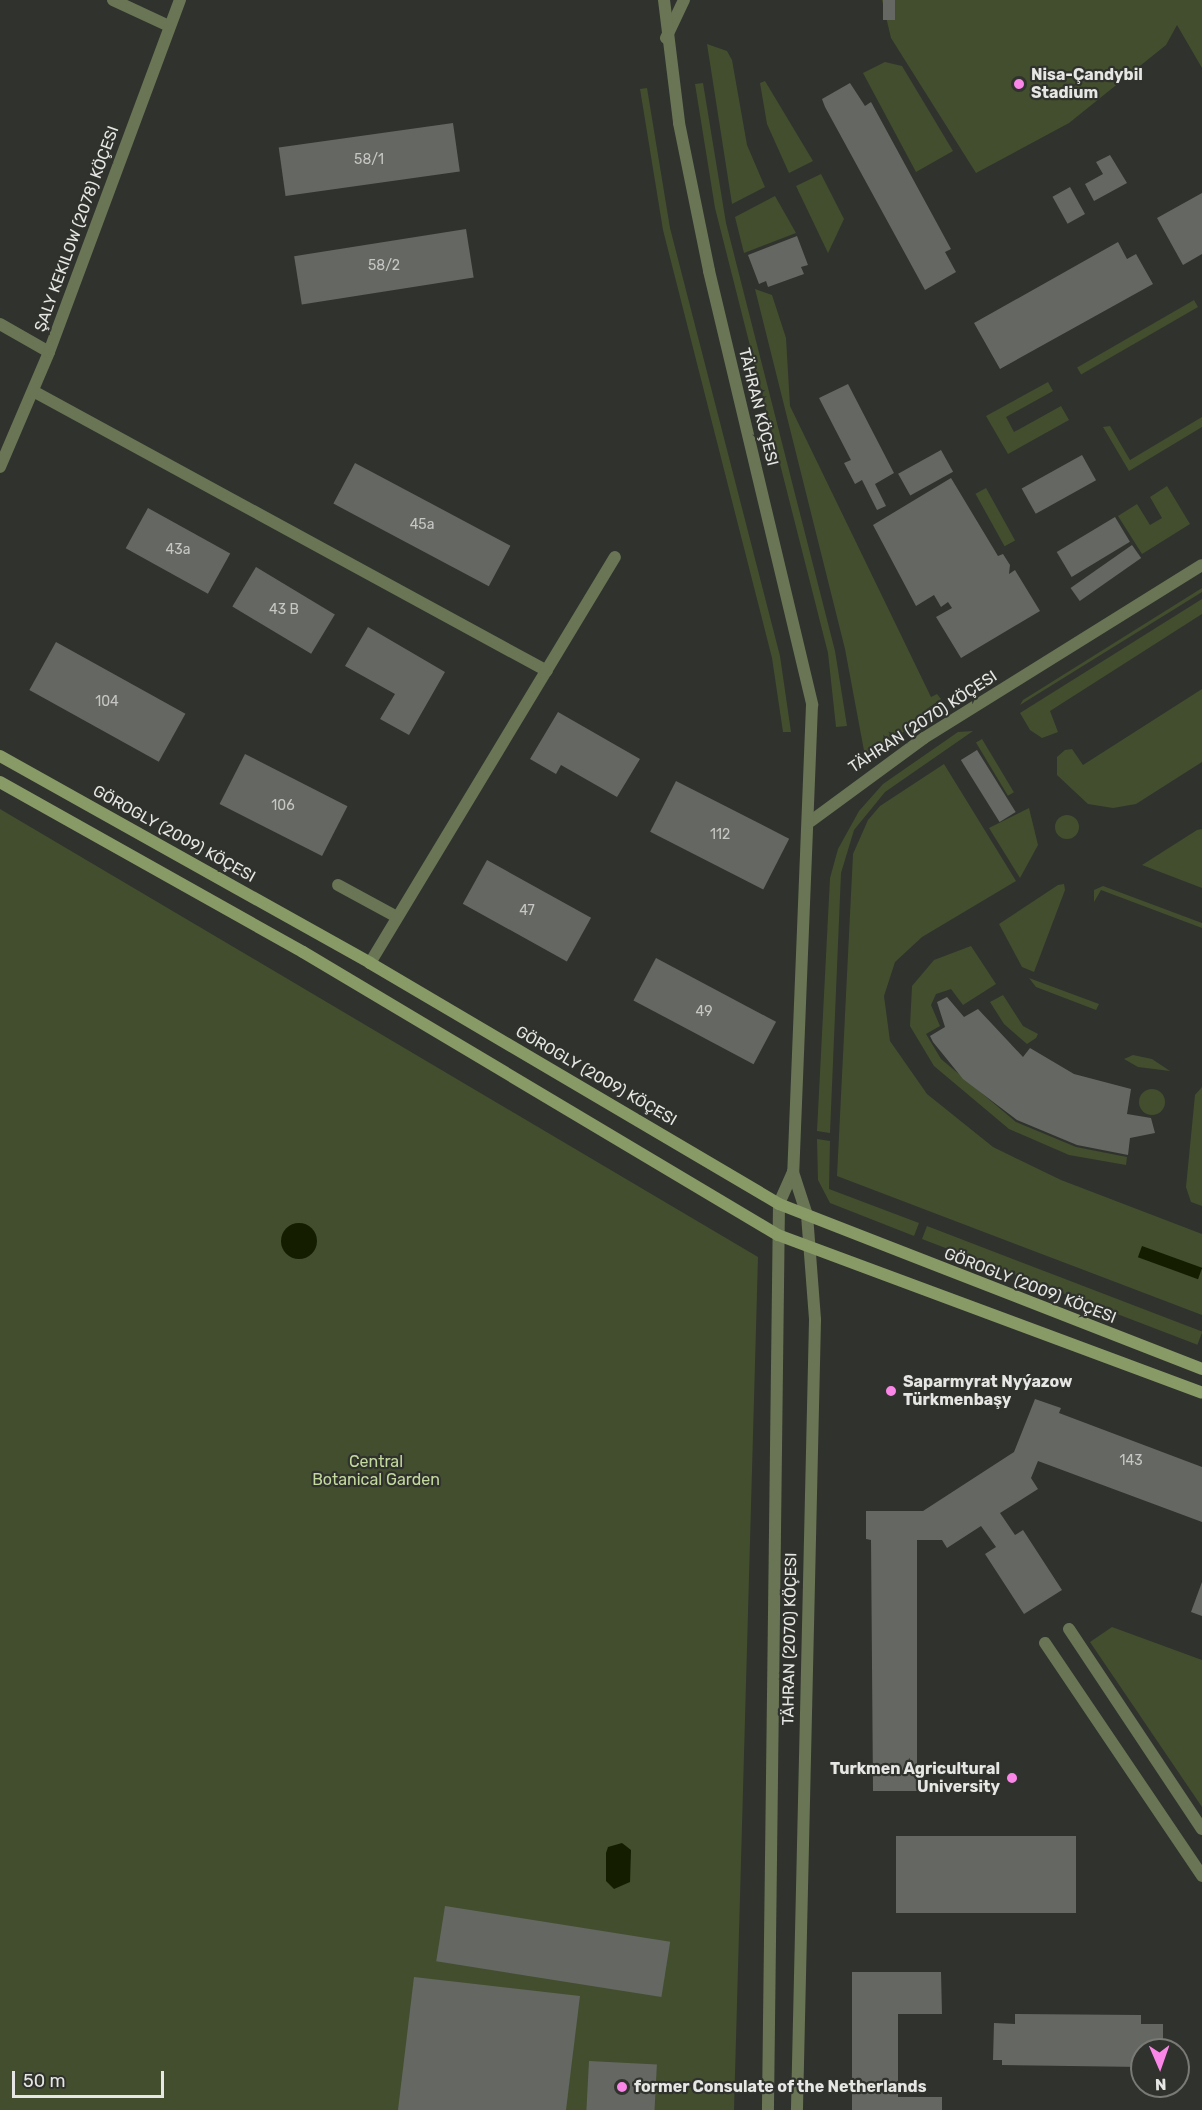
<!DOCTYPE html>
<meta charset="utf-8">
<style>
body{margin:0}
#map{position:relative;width:1202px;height:2110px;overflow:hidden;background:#30322d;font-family:Rubik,sans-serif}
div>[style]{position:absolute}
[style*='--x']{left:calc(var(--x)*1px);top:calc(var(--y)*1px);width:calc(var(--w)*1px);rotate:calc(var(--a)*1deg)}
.green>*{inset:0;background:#434e2e;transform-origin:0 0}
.round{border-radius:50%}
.water>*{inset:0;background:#141d00;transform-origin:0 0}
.building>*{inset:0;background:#656762;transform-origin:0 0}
.pedestrian>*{height:12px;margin:-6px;padding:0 6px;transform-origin:6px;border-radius:6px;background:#697554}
.minor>*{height:12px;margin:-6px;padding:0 6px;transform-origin:6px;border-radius:6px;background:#697554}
.tertiary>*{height:12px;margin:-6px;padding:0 6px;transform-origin:6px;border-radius:6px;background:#697554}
.secondary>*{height:12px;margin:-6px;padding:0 6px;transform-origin:6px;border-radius:6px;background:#889a66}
.dots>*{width:16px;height:16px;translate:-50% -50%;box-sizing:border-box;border:3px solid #30322d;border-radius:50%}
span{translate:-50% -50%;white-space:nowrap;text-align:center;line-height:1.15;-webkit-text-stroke:4.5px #30322d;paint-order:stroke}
.number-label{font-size:14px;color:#c6c7c4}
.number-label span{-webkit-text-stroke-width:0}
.poi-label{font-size:16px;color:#e6e7e4;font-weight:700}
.left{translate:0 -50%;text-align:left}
.right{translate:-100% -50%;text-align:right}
.street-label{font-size:16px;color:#e6e7e4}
.park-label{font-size:16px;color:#c4d99d}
.north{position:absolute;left:1130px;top:2038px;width:60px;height:60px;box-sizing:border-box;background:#30322d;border:2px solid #797a76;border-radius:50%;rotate:178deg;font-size:16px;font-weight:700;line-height:24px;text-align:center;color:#e6e7e4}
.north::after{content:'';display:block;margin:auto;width:21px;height:27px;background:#fa87e7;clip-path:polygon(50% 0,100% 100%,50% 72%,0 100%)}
.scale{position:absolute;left:12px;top:2071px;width:152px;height:27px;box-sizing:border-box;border:3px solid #e6e7e4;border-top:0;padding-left:8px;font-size:18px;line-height:21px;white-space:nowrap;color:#e6e7e4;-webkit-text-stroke:4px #30322d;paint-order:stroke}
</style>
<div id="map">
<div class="green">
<div style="clip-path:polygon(882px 0,1202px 0,1202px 68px,1177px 25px,1166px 45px,1069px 123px,976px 173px,891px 38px)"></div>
<div style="clip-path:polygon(707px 44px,727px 51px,732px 60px,747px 145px,765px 187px,732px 204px)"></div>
<div style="clip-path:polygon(885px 62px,902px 66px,953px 151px,916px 172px,863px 73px)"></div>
<div style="clip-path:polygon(765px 81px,813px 161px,789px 173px,767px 124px,760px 83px)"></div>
<div style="clip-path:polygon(703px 83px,726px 223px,835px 651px,847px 726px,836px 727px,828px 653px,715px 208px,695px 84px)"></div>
<div style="clip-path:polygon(647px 88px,670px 228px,780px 656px,791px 732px,783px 732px,772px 658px,663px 230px,640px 89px)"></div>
<div style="clip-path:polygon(821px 174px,844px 219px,828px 253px,796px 186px)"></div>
<div style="clip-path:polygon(775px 196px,796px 233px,744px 253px,735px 217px)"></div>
<div style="clip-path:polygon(755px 289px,772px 295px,786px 338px,790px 406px,931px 697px,937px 694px,941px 699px,924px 711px,942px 701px,945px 706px,865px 756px,845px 649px)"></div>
<div style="left:1194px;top:300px;width:8px;height:135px;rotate:60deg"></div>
<div style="clip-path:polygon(1048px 382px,1053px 391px,1006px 417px,1014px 432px,1061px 406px,1069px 420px,1008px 454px,986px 416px)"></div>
<div style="clip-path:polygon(1202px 417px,1202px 427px,1129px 471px,1103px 427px,1110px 426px,1130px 460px)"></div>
<div style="clip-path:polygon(1167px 486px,1190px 524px,1142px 554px,1118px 516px,1137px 504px,1150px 525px,1162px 518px,1150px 497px)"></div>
<div style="left:986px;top:488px;width:60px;height:12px;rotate:61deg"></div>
<div style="clip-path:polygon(1202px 588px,1202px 592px,1020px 705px,1023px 700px)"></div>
<div style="clip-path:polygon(1202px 599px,1202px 614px,1050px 711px,1058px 732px,1042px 738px,1030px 730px,1020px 713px)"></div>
<div style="clip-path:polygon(1202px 689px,1202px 762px,1136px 804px,1113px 808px,1088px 804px,1057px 775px,1057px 757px,1065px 750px,1072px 749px,1083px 765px)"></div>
<div style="clip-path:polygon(973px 731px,885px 792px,854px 830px,841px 873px,830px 1133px,817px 1131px,830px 878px,838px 849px,859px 811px,883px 784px,958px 732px)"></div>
<div style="left:982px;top:739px;width:62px;height:7px;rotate:59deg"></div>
<div style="clip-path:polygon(944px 764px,1016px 881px,922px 937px,895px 962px,884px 996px,890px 1041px,927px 1094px,993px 1147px,1061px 1180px,1202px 1234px,1202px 1315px,837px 1176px,853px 854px,868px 820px,880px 806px)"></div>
<div style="clip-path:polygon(1029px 808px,1038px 845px,1020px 878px,989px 828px)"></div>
<div style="clip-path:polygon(0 809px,758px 1257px,734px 2110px,0 2110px)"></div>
<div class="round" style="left:1055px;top:815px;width:24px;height:24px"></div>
<div style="clip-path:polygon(1202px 829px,1202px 888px,1142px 865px,1197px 830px)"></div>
<div style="clip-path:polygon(1058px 885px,1064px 884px,1065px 890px,1034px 972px,1022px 967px,999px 924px)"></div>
<div style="clip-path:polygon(1103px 886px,1202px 923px,1202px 928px,1101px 890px,1094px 902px,1094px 890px)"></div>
<div style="clip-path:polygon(971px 946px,996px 984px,963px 1005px,951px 989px,936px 994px,931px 1005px,940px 1026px,926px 1034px,941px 1059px,1016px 1122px,1076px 1147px,1127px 1157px,1126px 1165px,1069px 1155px,1009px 1129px,934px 1066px,910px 1026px,912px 986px,934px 960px)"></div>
<div style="clip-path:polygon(1029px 978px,1099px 1004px,1096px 1010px,1036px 987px)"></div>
<div style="clip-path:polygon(1003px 995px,1023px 1026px,1038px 1034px,1036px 1038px,1027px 1044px,1004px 1024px,990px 1002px)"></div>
<div style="clip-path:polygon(1133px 1055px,1152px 1059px,1170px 1071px,1138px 1067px,1124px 1059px)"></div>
<div style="clip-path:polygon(1202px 1087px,1202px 1206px,1191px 1202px,1186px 1187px,1195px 1095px)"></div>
<div class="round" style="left:1139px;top:1089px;width:26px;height:26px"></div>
<div style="clip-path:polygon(817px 1139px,830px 1141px,829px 1189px,919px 1223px,914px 1236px,830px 1203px,818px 1180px)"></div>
<div style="left:927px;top:1226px;width:295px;height:14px;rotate:21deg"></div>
<div style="clip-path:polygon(1112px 1627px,1202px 1660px,1202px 1807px,1090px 1642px)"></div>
</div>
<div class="water">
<div class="round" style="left:281px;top:1223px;width:36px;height:36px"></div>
<div style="left:1142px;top:1246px;width:64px;height:12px;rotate:20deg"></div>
<div style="clip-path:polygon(622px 1843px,631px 1850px,630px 1882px,614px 1889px,606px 1881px,606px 1853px,608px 1847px)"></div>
</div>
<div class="building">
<div style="left:883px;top:0;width:12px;height:20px"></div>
<div style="clip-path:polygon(850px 83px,865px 106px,871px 102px,951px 249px,945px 252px,956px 272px,925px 290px,825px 107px,822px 99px)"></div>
<div style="left:453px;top:123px;width:49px;height:176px;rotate:82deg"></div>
<div style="clip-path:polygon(1110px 155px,1127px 183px,1094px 201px,1085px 184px,1103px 174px,1096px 162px)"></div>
<div style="left:1070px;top:187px;width:31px;height:20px;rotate:61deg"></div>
<div style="clip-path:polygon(1202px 193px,1202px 254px,1183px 265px,1157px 218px)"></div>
<div style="left:466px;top:229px;width:49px;height:174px;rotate:81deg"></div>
<div style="clip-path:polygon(797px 236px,808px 265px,801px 267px,804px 274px,768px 287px,766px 281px,759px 284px,748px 255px)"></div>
<div style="clip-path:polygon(1118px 242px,1127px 259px,1136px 254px,1153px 284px,1000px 369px,974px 323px)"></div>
<div style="clip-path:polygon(848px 384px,894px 473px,875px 484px,886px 506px,877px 510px,862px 480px,855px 484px,844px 463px,851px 460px,819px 398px)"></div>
<div style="left:941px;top:450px;width:25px;height:49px;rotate:61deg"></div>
<div style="left:1082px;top:455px;width:29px;height:69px;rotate:61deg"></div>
<div style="left:355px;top:463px;width:176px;height:46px;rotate:28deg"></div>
<div style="clip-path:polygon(951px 478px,998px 556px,1003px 554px,1010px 565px,1009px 574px,1015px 570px,1040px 611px,961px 658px,936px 617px,952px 608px,948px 602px,941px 607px,934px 595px,916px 606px,873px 525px)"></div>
<div style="left:148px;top:508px;width:94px;height:46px;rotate:29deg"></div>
<div style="left:1115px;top:517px;width:29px;height:68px;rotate:59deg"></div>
<div style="left:1132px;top:545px;width:16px;height:75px;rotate:55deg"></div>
<div style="left:256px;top:567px;width:92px;height:46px;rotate:31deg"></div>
<div style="clip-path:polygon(368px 627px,445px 672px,409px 735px,380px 719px,395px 694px,345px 666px)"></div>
<div style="left:56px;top:642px;width:148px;height:55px;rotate:29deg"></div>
<div style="clip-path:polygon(558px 712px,640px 759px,617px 797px,561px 765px,556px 774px,530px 759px)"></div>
<div style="left:977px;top:750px;width:73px;height:19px;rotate:58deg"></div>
<div style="left:245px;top:754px;width:115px;height:56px;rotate:27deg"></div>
<div style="left:676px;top:781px;width:127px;height:57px;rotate:27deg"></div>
<div style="left:487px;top:860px;width:119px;height:50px;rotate:29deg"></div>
<div style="left:656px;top:958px;width:136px;height:48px;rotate:28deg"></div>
<div style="clip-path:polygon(947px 997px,964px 1017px,978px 1009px,1023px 1057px,1030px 1048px,1074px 1074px,1131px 1089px,1127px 1114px,1151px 1118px,1155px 1133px,1130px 1138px,1128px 1155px,1077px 1145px,1017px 1120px,963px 1079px,933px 1042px,930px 1036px,945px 1027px,937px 1002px)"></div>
<div style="clip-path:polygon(1035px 1399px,1061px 1408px,1059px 1413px,1202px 1467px,1202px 1522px,1038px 1461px,1031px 1478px,1038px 1489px,1000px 1513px,1015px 1535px,1023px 1530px,1062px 1590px,1024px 1614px,985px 1554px,996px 1547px,981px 1526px,947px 1548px,942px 1540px,917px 1540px,917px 1791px,873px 1791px,871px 1540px,866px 1539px,866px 1511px,923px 1511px,1014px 1452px)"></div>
<div style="clip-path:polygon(1202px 1582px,1202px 1616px,1191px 1612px)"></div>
<div style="left:1076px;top:1836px;width:77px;height:180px;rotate:90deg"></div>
<div style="left:445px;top:1906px;width:228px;height:56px;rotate:9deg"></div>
<div style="clip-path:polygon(852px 1972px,941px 1972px,942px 2014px,898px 2014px,898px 2097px,942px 2097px,942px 2110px,852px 2110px)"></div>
<div style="clip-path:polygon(414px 1977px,580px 1996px,566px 2110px,398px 2110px)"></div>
<div style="clip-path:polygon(1015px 2014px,1141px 2015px,1141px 2024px,1163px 2024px,1163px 2050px,1142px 2050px,1142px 2067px,1002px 2065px,1002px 2060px,993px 2060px,994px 2023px,1015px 2024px)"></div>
<div style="left:589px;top:2061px;width:68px;height:49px;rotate:3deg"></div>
</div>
<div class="pedestrian">
<div style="--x:1069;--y:1629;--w:240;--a:56.4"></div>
<div style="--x:1045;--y:1643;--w:281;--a:56"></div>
</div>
<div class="minor">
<div style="--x:113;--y:0;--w:62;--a:24.9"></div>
<div style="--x:666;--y:38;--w:42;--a:-64.7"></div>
<div style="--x:0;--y:324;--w:56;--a:29.7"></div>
<div style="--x:33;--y:391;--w:585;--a:28.58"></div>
<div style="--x:0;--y:467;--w:125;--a:-66.9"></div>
<div style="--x:49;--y:352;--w:376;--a:-69.6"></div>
<div style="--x:811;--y:821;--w:140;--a:-36.3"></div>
<div style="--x:924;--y:738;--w:327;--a:-31.9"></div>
<div style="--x:338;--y:885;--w:65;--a:28.5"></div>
<div style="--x:370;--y:963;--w:474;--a:-58.9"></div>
</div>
<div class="tertiary">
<div style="--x:664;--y:0;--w:124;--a:83"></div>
<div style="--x:679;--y:123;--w:151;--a:78.5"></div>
<div style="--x:709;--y:271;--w:446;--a:76.6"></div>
<div style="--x:812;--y:705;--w:467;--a:92.3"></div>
<div style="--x:793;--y:1172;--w:35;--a:114"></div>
<div style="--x:779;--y:1204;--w:906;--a:90.7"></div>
<div style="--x:793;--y:1172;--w:45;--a:72"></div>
<div style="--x:807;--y:1215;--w:105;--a:85.6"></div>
<div style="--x:815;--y:1320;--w:790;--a:91.31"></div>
</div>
<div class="secondary">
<div style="--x:0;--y:756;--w:424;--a:29.2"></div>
<div style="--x:370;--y:963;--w:475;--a:30.5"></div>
<div style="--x:779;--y:1204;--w:454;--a:21.3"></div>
<div style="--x:0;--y:782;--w:347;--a:29.3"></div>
<div style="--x:303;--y:952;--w:553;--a:30.79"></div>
<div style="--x:778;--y:1235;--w:452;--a:20.4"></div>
</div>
<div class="dots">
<div style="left:1019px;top:84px;background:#fa87e7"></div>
<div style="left:891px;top:1391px;background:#fa87e7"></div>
<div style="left:1012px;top:1778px;background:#fa87e7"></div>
<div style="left:622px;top:2087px;background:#fa87e7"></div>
</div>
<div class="number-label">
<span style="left:369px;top:160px">58/1</span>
<span style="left:384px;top:266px">58/2</span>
<span style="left:422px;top:525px">45a</span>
<span style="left:178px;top:550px">43а</span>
<span style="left:284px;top:610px">43 B</span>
<span style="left:107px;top:702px">104</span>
<span style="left:283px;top:806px">106</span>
<span style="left:720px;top:835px">112</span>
<span style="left:527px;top:911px">47</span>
<span style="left:704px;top:1012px">49</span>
<span style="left:1131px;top:1461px">143</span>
</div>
<div class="poi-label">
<span class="left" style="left:1031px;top:84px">Nisa-Çandybil<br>Stadium</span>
<span class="left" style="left:903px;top:1391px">Saparmyrat Nyýazow<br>Türkmenbaşy</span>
<span class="right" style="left:1000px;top:1778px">Turkmen Agricultural<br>University</span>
<span class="left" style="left:634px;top:2087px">former Consulate of the Netherlands</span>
</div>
<div class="street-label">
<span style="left:77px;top:229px;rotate:-70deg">ŞALY KEKILOW (2078) KÖÇESI</span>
<span style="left:758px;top:407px;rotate:76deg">TÄHRAN KÖÇESI</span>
<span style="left:923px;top:722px;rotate:-33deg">TÄHRAN (2070) KÖÇESI</span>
<span style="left:174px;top:834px;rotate:29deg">GÖROGLY (2009) KÖÇESI</span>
<span style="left:596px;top:1076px;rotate:30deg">GÖROGLY (2009) KÖÇESI</span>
<span style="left:1030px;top:1286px;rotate:21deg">GÖROGLY (2009) KÖÇESI</span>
<span style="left:790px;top:1639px;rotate:-89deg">TÄHRAN (2070) KÖÇESI</span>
</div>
<div class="park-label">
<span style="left:376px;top:1471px">Central<br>Botanical Garden</span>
</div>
<div class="north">N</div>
<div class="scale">50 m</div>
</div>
